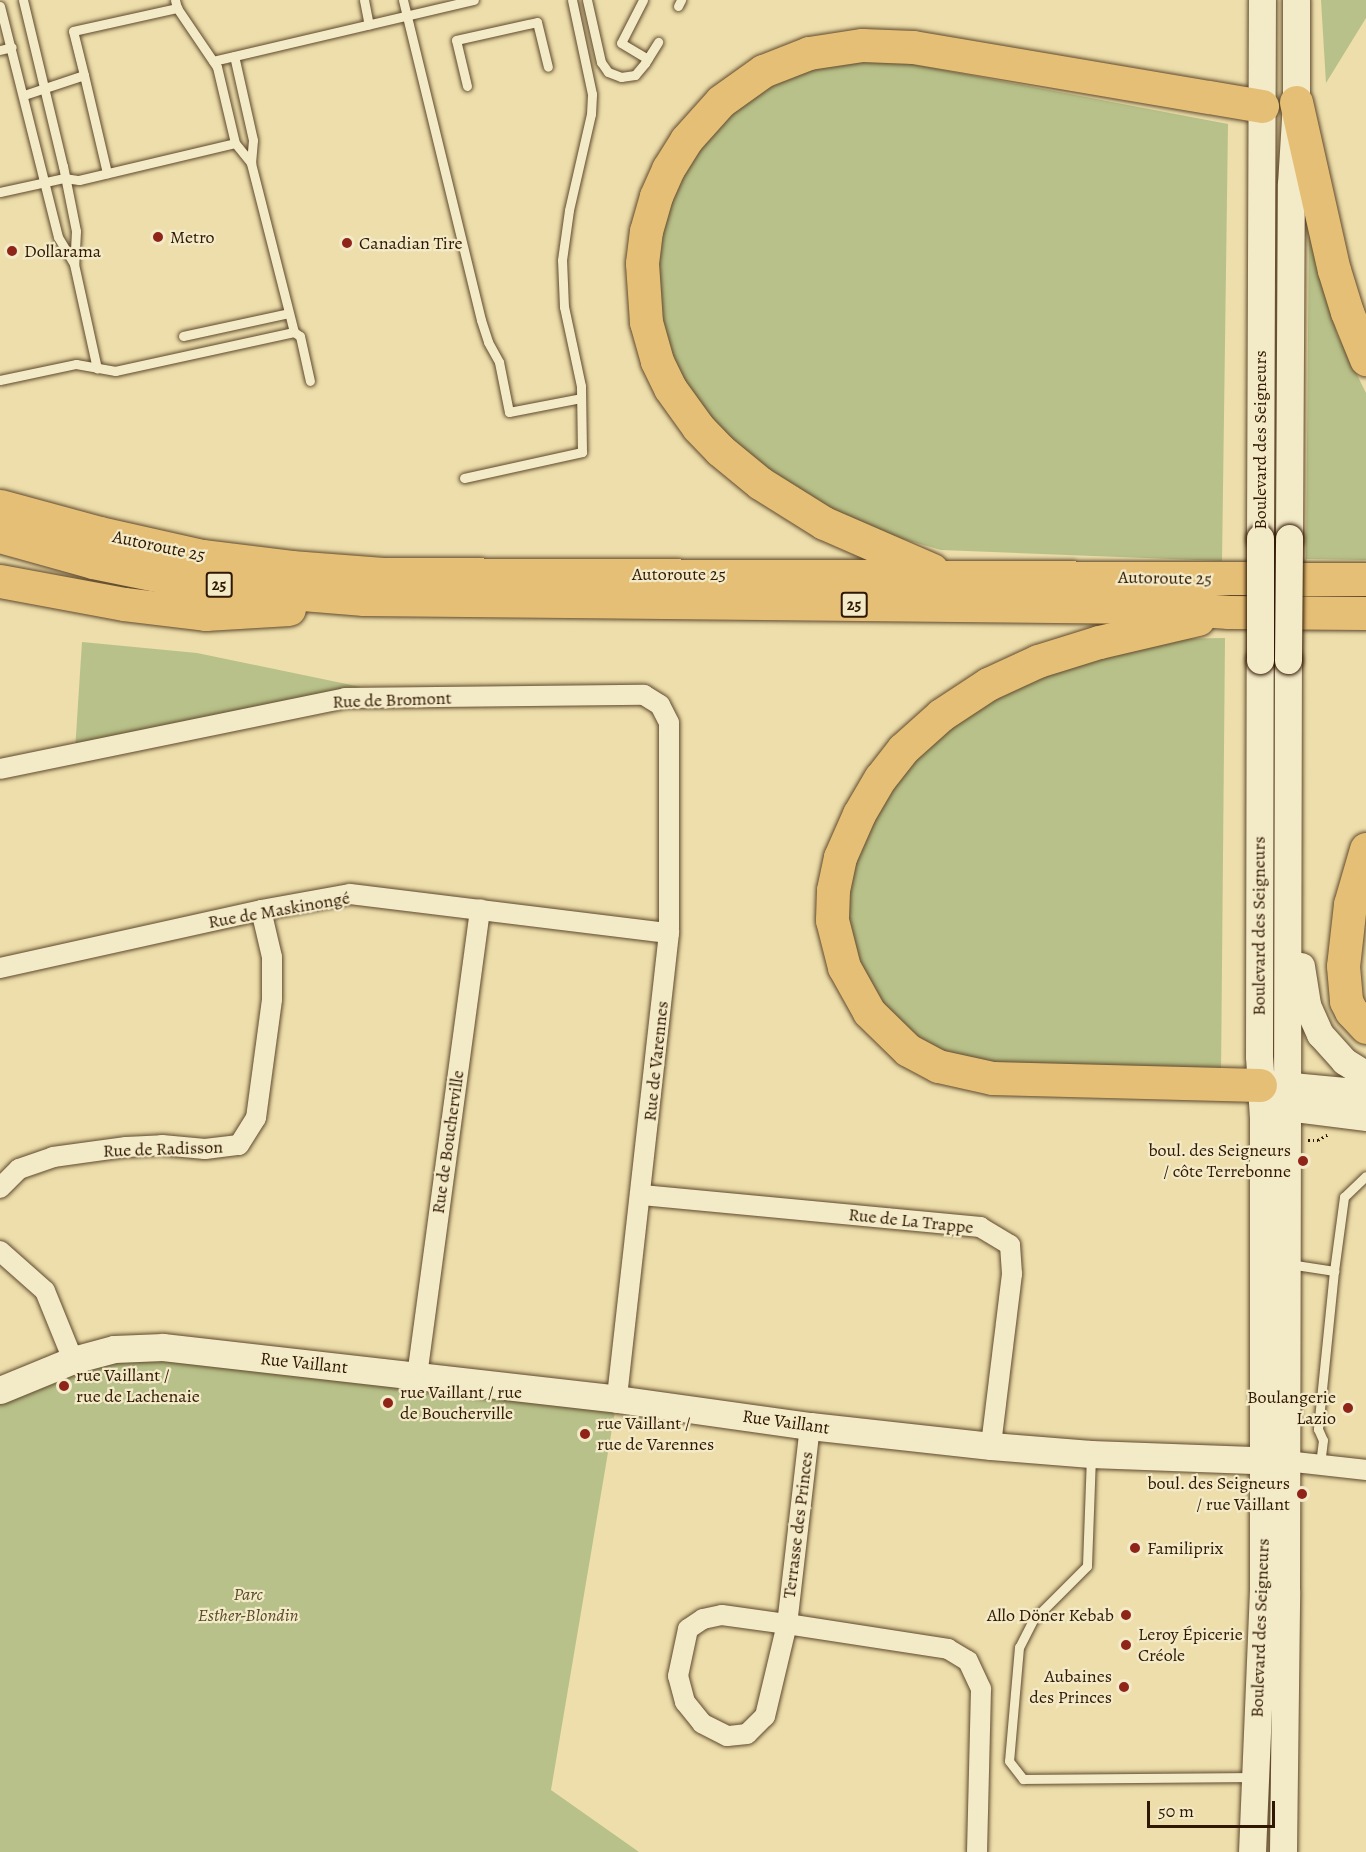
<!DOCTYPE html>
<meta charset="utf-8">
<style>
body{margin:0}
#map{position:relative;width:1366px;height:1852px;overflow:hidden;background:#eddeab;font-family:Alegreya,serif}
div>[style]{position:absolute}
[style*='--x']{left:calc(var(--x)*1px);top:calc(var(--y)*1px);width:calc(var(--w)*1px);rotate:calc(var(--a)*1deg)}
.green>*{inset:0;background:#b8c189}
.path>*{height:3px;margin-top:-1.5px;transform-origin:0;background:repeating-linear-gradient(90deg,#301701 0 1.5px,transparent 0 4.5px)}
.roads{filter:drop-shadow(0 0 2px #5f492c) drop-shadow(0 0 2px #5f492c)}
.lane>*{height:9px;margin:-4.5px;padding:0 4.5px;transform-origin:4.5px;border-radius:4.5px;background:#f3eac8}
.street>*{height:20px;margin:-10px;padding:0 10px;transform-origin:10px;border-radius:10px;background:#f3eac8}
.secondary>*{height:27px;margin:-13.5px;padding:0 13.5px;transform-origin:13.5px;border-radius:13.5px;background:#f3eac8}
.highway>*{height:33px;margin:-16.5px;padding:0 16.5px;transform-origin:16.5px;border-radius:16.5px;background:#e6bf76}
.bridges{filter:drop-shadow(0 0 2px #301701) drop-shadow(0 0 2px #301701)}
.secondary-bridge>*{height:27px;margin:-13.5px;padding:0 13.5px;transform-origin:13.5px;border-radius:13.5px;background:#f3eac8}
.dots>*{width:16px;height:16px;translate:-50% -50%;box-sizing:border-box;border:3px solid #f3eac8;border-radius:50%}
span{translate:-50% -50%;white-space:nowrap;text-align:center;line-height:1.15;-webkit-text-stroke:4.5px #f3eac8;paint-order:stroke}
.shield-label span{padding:2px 4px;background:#f3eac8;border:2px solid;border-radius:4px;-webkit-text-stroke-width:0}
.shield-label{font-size:16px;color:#301701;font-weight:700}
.poi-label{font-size:18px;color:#301701}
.left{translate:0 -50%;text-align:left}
.right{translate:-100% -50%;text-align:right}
.street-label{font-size:18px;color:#301701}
.park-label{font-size:18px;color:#594a2a;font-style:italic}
.scale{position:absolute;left:1147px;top:1801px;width:128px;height:27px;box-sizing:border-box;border:3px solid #301701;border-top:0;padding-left:8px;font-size:18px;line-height:21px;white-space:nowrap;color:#301701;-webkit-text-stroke:4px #f3eac8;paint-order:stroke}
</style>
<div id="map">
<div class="green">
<div style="clip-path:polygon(1321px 0,1366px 0,1366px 18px,1326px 83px)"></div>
<div style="clip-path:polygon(880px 58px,1228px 124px,1222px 561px,941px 550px,875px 531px,805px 498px,744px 456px,702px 412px,674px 368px,663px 332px,655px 277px,662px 228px,675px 178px,706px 133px,783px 72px)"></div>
<div style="clip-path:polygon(1309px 223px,1337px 334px,1366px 393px,1366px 560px,1306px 559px)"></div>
<div style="clip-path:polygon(1225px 638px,1221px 1074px,983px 1064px,938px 1052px,881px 1010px,850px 958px,844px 885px,884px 788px,950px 723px,1032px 678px,1163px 639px)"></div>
<div style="clip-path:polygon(82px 642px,197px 653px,361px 687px,75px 751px)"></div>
<div style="clip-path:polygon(114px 1349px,617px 1399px,551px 1790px,639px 1852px,0 1852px,0 1389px)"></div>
</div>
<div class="path">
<div style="--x:1308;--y:1140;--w:10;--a:0"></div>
<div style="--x:1318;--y:1140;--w:13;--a:-29"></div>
</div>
<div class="roads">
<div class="lane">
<div style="--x:23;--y:0;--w:171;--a:76.5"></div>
<div style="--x:63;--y:166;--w:66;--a:78.7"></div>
<div style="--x:76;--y:231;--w:33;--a:93"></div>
<div style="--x:74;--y:264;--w:107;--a:77.6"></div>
<div style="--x:364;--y:0;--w:25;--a:79"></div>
<div style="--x:403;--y:0;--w:329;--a:76.3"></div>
<div style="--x:481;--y:320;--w:23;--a:72"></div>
<div style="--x:488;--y:342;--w:23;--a:61"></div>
<div style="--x:499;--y:362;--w:51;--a:78.7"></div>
<div style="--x:509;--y:412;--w:73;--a:-11"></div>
<div style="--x:587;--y:0;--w:64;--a:77.3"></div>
<div style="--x:601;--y:62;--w:12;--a:55"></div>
<div style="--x:608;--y:72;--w:14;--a:21"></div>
<div style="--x:621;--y:77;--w:14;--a:-8"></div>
<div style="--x:635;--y:75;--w:16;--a:-50"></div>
<div style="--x:645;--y:63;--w:25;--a:-58"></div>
<div style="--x:643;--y:0;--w:48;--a:117.1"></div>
<div style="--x:621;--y:43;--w:31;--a:31"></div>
<div style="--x:0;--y:6;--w:238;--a:75.9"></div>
<div style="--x:58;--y:237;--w:31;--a:59"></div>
<div style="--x:678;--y:6;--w:7;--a:-63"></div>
<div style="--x:0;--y:50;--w:12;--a:-14"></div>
<div style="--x:213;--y:61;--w:268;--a:-13.2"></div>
<div style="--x:84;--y:75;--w:45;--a:-104"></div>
<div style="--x:73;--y:31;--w:107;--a:-12.5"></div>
<div style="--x:467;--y:86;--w:47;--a:-103.4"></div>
<div style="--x:456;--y:40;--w:83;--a:-12.5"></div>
<div style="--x:537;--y:22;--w:46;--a:76.3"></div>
<div style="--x:24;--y:95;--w:63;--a:-18.4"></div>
<div style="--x:84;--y:75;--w:101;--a:76.8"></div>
<div style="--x:235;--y:143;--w:26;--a:51"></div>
<div style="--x:0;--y:192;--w:66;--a:-12.3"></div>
<div style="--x:64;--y:178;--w:15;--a:8"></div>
<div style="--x:79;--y:180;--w:160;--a:-13.3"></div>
<div style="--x:235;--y:143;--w:78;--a:-103.3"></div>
<div style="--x:217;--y:67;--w:71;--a:-124.1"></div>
<div style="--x:177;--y:8;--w:8;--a:-104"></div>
<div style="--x:294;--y:332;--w:7;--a:34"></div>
<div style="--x:300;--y:336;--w:46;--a:77.5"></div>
<div style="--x:183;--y:336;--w:108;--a:-12.2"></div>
<div style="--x:0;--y:380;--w:78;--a:-11.9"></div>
<div style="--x:76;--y:364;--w:40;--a:10"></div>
<div style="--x:115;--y:371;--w:183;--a:-12.3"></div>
<div style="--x:294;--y:332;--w:174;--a:-104.3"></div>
<div style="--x:251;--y:163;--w:23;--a:-85"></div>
<div style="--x:253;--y:140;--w:86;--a:-102.7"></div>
<div style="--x:464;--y:478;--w:121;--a:-12.4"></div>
<div style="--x:582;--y:452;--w:66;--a:-90.9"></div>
<div style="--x:581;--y:386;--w:81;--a:-102.1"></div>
<div style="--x:564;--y:307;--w:47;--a:-92.4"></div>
<div style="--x:562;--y:260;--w:50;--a:-82"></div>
<div style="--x:569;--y:210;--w:98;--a:-77.1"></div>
<div style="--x:591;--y:114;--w:20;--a:-87"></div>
<div style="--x:592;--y:94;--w:96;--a:-102"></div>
<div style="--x:1289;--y:1264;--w:46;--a:8.8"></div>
<div style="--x:1334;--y:1271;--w:159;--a:95.8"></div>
<div style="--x:1318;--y:1429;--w:12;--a:66"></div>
<div style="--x:1323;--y:1440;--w:24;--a:97"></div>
<div style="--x:1334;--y:1271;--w:75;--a:-82.3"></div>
<div style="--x:1344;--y:1197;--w:30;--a:-44"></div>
<div style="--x:1091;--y:1456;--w:110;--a:92.1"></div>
<div style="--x:1087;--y:1566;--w:76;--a:135"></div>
<div style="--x:1033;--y:1620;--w:30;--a:117"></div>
<div style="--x:1019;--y:1647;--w:114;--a:95"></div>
<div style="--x:1009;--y:1761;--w:23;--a:52"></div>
<div style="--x:1023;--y:1779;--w:228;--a:-0.5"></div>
</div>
<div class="street">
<div style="--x:0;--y:769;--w:352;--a:-11.6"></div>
<div style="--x:345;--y:698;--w:299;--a:-0.6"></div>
<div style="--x:644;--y:695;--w:19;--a:32"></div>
<div style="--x:660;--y:705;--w:20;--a:63"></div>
<div style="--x:669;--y:723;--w:210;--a:90"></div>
<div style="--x:669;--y:933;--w:469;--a:96.4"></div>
<div style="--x:0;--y:968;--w:267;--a:-12.5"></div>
<div style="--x:261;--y:910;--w:90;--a:-10.2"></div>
<div style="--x:350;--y:894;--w:321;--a:7"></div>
<div style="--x:0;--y:1188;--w:27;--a:-45"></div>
<div style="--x:19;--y:1169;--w:36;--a:-19"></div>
<div style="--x:53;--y:1157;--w:74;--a:-7.8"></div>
<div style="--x:126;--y:1147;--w:36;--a:-3"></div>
<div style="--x:162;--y:1145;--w:43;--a:5.3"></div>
<div style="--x:205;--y:1149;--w:34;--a:-7"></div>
<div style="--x:239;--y:1145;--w:32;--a:-58"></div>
<div style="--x:256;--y:1118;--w:120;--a:-82.3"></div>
<div style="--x:272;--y:999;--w:42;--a:-90"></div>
<div style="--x:272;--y:957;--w:48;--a:-103.2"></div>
<div style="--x:642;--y:1195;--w:340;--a:5.4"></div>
<div style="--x:980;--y:1227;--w:35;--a:31"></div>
<div style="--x:1010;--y:1245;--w:29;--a:86"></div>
<div style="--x:1012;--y:1274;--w:173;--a:97"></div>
<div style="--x:0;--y:1251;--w:60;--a:41.6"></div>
<div style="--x:45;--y:1291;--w:74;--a:67.9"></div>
<div style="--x:417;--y:1376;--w:471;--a:-82.3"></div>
<div style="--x:810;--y:1426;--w:199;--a:96.6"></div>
<div style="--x:787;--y:1624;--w:95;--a:103.4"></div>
<div style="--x:765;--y:1716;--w:25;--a:135"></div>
<div style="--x:747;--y:1734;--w:20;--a:174"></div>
<div style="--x:727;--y:1736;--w:28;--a:-153"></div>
<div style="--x:702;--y:1723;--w:27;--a:-129"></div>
<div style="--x:685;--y:1702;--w:27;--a:-105"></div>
<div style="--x:678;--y:1676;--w:48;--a:-78"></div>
<div style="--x:688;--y:1629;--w:18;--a:-34"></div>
<div style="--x:703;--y:1619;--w:19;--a:-12"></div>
<div style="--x:722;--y:1615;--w:66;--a:7.9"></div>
<div style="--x:787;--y:1624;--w:163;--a:8.8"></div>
<div style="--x:948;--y:1649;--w:23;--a:31"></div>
<div style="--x:968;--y:1661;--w:31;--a:65"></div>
<div style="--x:981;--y:1689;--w:163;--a:91.4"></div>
<div style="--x:1286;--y:1461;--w:81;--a:6.4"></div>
</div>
<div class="secondary">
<div style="--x:1260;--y:538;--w:538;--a:-89.79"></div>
<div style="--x:1289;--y:538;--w:354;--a:-89.7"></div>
<div style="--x:1291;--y:184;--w:82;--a:-86.5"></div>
<div style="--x:1296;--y:102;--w:102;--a:-90"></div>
<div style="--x:1301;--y:966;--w:39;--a:81"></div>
<div style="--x:1307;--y:1005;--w:32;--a:66"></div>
<div style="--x:1320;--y:1034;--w:36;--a:48"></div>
<div style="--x:1344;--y:1061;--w:26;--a:32"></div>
<div style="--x:1271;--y:1084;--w:95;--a:5.4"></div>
<div style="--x:1273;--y:1095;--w:18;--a:41"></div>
<div style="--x:1287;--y:1107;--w:80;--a:7.2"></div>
<div style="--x:0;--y:1390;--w:79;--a:-22.3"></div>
<div style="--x:73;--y:1360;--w:42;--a:-15"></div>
<div style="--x:114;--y:1349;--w:49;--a:-2.3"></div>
<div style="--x:163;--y:1347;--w:457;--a:6.5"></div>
<div style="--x:617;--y:1399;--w:195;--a:8"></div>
<div style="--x:810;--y:1426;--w:182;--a:6.3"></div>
<div style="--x:991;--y:1446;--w:100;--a:4.6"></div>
<div style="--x:1091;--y:1454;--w:195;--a:2.1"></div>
<div style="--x:1252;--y:1852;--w:261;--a:-87.6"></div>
<div style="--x:1263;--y:1591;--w:473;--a:-90"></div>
<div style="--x:1263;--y:1118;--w:62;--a:-93.7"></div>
<div style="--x:1259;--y:1056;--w:396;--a:-89.9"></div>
<div style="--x:1283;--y:1852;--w:261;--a:-89.3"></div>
<div style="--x:1286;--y:1591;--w:931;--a:-89.88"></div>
</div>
<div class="highway">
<div style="--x:1296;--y:102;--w:172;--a:77.3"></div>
<div style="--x:1334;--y:270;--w:44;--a:72.8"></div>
<div style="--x:1347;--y:312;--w:51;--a:68"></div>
<div style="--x:0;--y:506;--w:104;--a:15.1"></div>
<div style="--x:100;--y:533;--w:105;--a:12.7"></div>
<div style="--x:202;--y:556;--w:90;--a:7"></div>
<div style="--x:291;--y:567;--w:92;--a:4.4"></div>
<div style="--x:383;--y:574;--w:983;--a:0.29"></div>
<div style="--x:0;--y:536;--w:97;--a:15.6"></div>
<div style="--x:93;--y:562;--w:80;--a:11.6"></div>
<div style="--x:171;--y:578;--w:96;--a:7.8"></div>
<div style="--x:266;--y:591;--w:98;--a:4.7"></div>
<div style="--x:364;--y:599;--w:793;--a:0.58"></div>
<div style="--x:1157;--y:607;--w:72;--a:4"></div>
<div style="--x:1229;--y:612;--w:137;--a:0.4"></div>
<div style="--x:932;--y:570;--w:118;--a:-156.5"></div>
<div style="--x:824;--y:523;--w:75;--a:-148"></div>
<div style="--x:760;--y:483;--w:52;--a:-140.5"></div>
<div style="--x:720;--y:450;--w:32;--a:-134"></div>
<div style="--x:698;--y:427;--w:48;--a:-125.7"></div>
<div style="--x:670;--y:388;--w:30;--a:-116"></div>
<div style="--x:657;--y:361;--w:41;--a:-105.8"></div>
<div style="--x:646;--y:322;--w:59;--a:-93.9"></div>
<div style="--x:642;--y:263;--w:32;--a:-83"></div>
<div style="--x:646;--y:231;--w:36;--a:-74"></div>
<div style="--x:656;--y:196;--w:30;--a:-66"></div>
<div style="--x:668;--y:169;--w:34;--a:-58"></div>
<div style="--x:686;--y:140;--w:52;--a:-48.1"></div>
<div style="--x:721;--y:101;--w:52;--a:-35.5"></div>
<div style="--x:763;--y:71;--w:49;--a:-21.4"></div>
<div style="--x:809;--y:53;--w:54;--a:-8.6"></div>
<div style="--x:862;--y:45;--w:51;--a:2.2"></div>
<div style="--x:913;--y:47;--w:354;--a:9.6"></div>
<div style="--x:0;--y:581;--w:126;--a:10.5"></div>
<div style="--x:124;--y:604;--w:82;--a:7"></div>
<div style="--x:205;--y:614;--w:84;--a:-3.4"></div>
<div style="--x:1198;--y:619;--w:102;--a:166.9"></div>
<div style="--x:1099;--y:642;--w:64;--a:162.7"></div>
<div style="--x:1038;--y:661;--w:55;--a:155.3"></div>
<div style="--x:988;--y:684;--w:56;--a:146.6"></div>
<div style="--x:941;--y:715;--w:51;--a:138.2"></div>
<div style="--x:903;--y:749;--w:37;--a:128"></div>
<div style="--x:880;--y:778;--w:42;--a:120.3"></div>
<div style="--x:859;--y:814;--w:47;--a:113.8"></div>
<div style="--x:840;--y:857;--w:34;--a:102"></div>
<div style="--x:833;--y:890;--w:30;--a:92"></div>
<div style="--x:832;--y:920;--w:49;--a:75.7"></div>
<div style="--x:844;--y:967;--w:51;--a:60.9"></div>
<div style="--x:869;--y:1012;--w:54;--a:44.3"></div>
<div style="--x:908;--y:1050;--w:34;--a:28"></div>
<div style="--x:938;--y:1066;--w:55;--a:12.5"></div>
<div style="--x:992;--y:1078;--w:268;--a:1.5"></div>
<div style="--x:1366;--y:849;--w:57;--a:106.2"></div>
<div style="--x:1350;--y:904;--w:62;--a:96.4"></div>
<div style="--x:1343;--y:966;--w:35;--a:85"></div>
<div style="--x:1346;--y:1001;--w:11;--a:63"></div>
<div style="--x:1351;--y:1011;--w:22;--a:47"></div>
</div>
</div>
<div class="bridges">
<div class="secondary-bridge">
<div style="--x:1260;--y:660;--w:122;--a:-90"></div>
<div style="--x:1288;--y:660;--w:122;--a:-89.5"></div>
</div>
</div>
<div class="dots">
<div style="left:158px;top:237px;background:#8f2418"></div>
<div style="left:347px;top:243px;background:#8f2418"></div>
<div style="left:12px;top:251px;background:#8f2418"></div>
<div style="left:1303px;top:1161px;background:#8f2418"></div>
<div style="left:64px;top:1386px;background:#8f2418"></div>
<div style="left:388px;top:1403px;background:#8f2418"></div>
<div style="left:1348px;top:1408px;background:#8f2418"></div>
<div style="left:585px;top:1434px;background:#8f2418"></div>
<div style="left:1302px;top:1494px;background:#8f2418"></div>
<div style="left:1135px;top:1548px;background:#8f2418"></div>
<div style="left:1126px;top:1615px;background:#8f2418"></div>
<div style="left:1126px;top:1645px;background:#8f2418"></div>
<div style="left:1124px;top:1687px;background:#8f2418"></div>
</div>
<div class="shield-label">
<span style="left:219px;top:585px">25</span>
<span style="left:854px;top:605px">25</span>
</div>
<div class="poi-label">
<span class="left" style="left:170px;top:237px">Metro</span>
<span class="left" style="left:359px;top:243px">Canadian Tire</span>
<span class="left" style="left:24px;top:251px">Dollarama</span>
<span class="right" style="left:1291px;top:1161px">boul. des Seigneurs<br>/ côte Terrebonne</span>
<span class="left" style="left:76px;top:1386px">rue Vaillant /<br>rue de Lachenaie</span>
<span class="left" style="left:400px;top:1403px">rue Vaillant / rue<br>de Boucherville</span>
<span class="right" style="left:1336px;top:1408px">Boulangerie<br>Lazio</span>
<span class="left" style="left:597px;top:1434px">rue Vaillant /<br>rue de Varennes</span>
<span class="right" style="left:1290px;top:1494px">boul. des Seigneurs<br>/ rue Vaillant</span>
<span class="left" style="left:1147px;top:1548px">Familiprix</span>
<span class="right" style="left:1114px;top:1615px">Allo Döner Kebab</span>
<span class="left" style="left:1138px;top:1645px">Leroy Épicerie<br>Créole</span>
<span class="right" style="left:1112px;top:1687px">Aubaines<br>des Princes</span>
</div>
<div class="street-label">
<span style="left:1260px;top:440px;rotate:-90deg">Boulevard des Seigneurs</span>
<span style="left:159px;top:546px;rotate:12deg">Autoroute 25</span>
<span style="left:679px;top:574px">Autoroute 25</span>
<span style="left:1165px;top:578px;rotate:1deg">Autoroute 25</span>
<span style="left:392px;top:700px;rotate:-2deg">Rue de Bromont</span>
<span style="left:279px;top:910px;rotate:-10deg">Rue de Maskinongé</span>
<span style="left:1259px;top:926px;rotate:-90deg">Boulevard des Seigneurs</span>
<span style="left:656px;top:1061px;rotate:-84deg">Rue de Varennes</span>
<span style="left:448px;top:1142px;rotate:-82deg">Rue de Boucherville</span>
<span style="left:163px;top:1149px;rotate:-2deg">Rue de Radisson</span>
<span style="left:911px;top:1221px;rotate:6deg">Rue de La Trappe</span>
<span style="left:304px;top:1363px;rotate:6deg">Rue Vaillant</span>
<span style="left:786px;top:1422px;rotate:8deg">Rue Vaillant</span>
<span style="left:798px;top:1525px;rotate:-83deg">Terrasse des Princes</span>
<span style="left:1260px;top:1628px;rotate:-88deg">Boulevard des Seigneurs</span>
</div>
<div class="park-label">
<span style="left:248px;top:1605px">Parc<br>Esther-Blondin</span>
</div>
<div class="scale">50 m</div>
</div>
